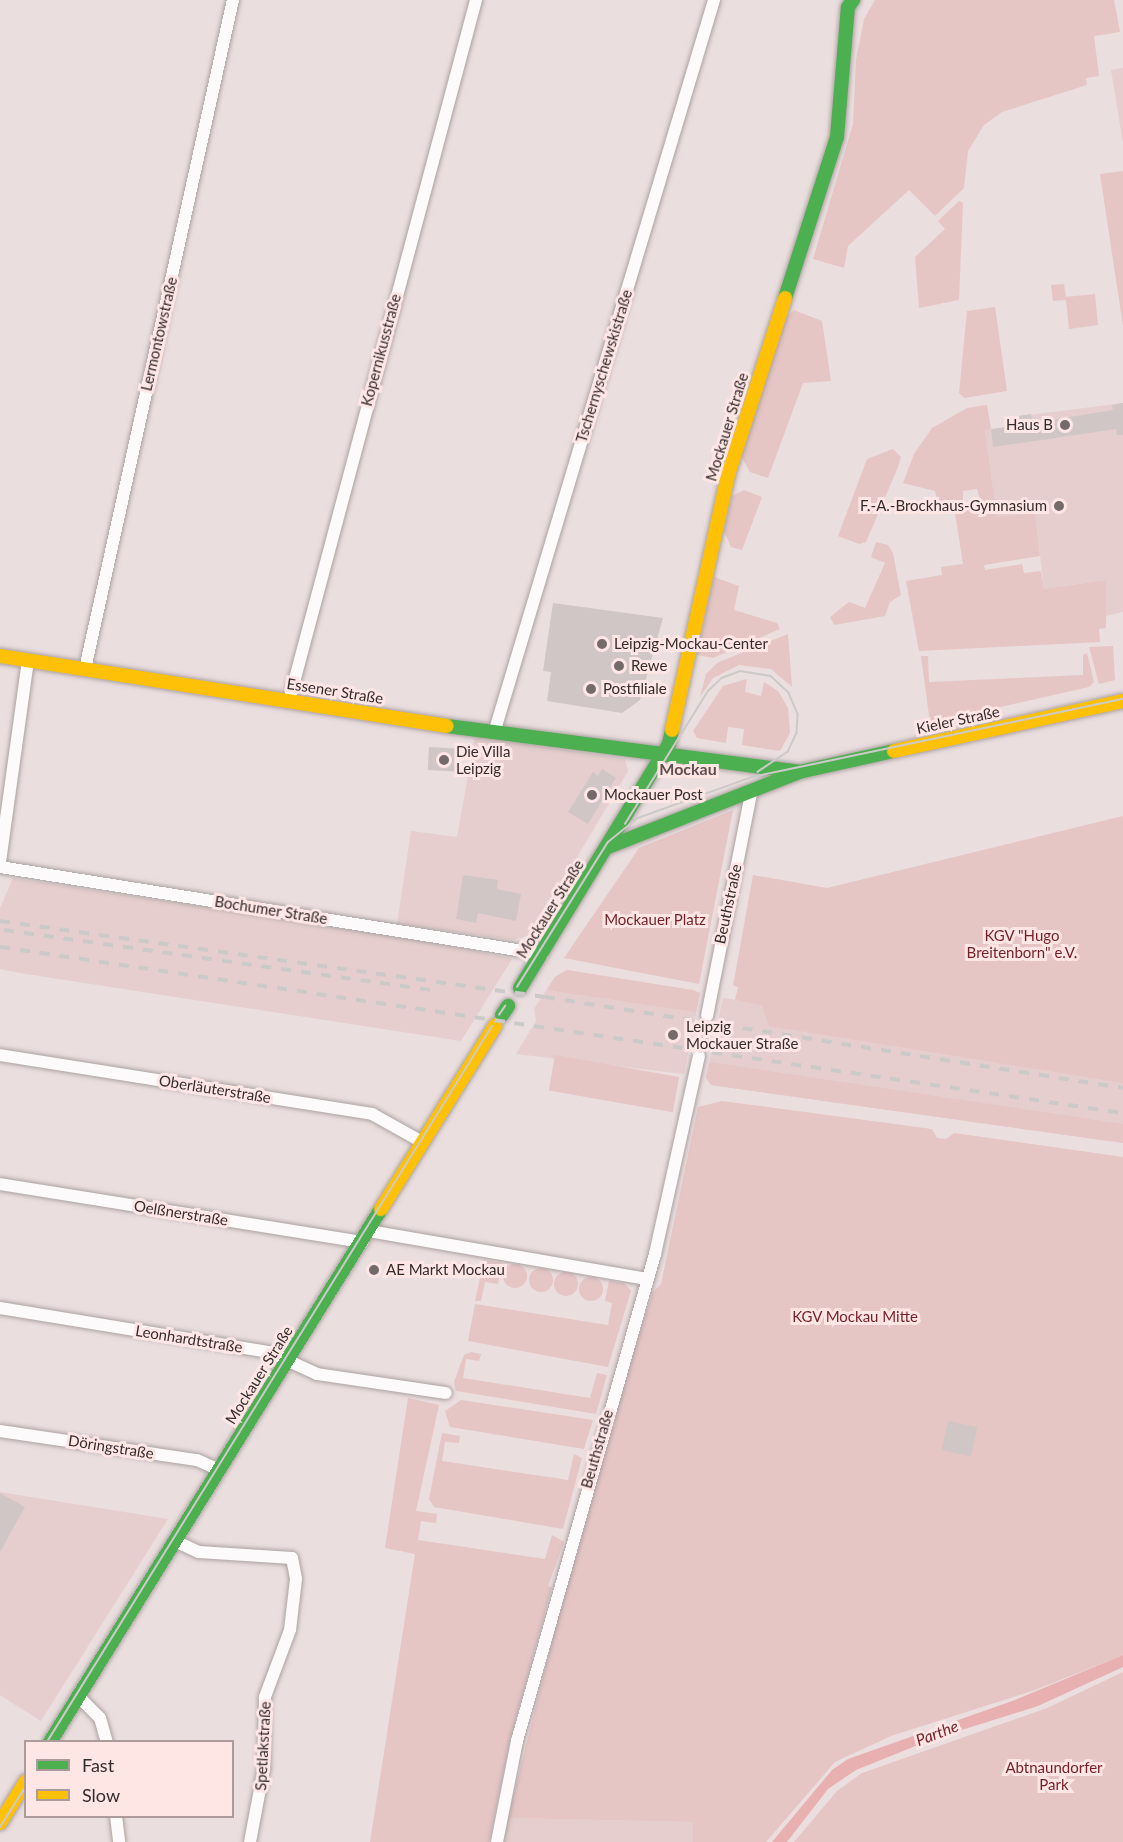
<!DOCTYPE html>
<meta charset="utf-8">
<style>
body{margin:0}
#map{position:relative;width:1123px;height:1842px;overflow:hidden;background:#ebdede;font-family:Lato,sans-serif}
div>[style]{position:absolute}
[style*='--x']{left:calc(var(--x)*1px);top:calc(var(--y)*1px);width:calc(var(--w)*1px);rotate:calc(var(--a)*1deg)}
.built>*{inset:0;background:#e5cecd}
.green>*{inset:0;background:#e6c5c5;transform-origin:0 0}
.round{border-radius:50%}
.water>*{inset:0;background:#e8b0b1}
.building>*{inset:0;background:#d0c6c6;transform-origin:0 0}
.street-tunnel>*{height:12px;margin-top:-6px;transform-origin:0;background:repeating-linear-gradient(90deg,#c6baba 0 12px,transparent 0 18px)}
.roads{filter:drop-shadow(0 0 2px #aca2a2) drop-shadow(0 0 2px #aca2a2)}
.street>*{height:12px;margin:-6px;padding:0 6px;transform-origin:6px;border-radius:6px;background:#fcfafa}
.fast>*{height:14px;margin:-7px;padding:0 7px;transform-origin:7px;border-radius:7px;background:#4caf50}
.slow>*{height:14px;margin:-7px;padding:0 7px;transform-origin:7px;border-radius:7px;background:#ffc107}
.tram>*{height:1.5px;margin:-0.75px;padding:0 0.75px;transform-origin:0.75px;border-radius:0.75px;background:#ccc9c9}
.rail>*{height:4px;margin-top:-2px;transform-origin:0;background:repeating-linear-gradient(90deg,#ccc9c9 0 10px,transparent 0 20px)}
.dots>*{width:16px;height:16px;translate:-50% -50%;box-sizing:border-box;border:3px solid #fee6e5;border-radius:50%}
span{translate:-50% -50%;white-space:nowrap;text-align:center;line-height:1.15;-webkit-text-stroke:6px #fee6e5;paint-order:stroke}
.street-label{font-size:15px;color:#342b2b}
.poi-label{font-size:15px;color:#342b2b}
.right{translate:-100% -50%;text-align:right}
.left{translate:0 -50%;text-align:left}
.park-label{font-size:15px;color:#751f28}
.neighbourhood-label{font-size:16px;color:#624e4e;font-weight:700}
.water-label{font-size:16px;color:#78222b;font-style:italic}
.legend{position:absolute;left:24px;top:1740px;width:210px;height:78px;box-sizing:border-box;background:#fee6e5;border:2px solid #ad9b9b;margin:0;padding:8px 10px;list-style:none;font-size:18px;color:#342b2b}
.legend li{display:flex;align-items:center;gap:12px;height:30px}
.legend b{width:30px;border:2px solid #ad9b9b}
</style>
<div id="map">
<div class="built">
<div style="clip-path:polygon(1123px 68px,1123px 143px,1111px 70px)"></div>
<div style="clip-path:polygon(1123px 403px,1123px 612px,1106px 616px,1105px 580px,1044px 589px,1035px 513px,997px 518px,985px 430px,1008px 427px,1007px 418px)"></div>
<div style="clip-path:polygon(475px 736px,625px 759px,628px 771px,531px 935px,513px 940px,397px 924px,411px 831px,457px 837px)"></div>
<div style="clip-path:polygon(13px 878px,437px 943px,512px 959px,461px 1041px,20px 973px,0 969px,0 908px)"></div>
<div style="clip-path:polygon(567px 970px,700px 993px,684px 1074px,516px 1054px,536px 1021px,534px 1009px,555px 977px)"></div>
<div style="clip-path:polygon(723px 998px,1123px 1060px,1123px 1143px,711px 1085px,706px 1078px)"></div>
<div style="clip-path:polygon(0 1492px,168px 1519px,41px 1721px,0 1695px)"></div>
<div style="clip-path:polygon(508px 1818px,694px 1822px,693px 1842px,504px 1842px)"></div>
</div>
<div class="green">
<div style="clip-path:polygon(875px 0,1114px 0,1120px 32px,1094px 36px,1099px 76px,1086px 78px,1087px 85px,1002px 112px,984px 125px,968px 151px,964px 188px,935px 216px,909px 190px,848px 246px,844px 268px,813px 259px,853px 124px,856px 60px,864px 19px)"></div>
<div style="clip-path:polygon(1123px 171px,1123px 326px,1100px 174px)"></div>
<div style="clip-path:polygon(959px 201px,963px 203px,959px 300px,919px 308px,915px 257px,945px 229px,938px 221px)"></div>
<div style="clip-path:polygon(1064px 284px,1066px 297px,1095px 294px,1098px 325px,1069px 329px,1066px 300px,1053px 301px,1051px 285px)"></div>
<div style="clip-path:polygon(995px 307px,1007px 391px,964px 398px,959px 393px,967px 311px)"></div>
<div style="clip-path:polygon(794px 310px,822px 321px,831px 381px,803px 383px,768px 478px,750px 472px,741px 456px,782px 321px)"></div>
<div style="clip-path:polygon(987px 405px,991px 429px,985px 430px,997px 517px,1035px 513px,1040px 556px,984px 565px,985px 570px,1022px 564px,1024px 573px,1041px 571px,1044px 589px,1106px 580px,1106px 628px,1099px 629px,1100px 642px,919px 651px,906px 581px,942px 575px,941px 567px,963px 564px,954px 506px,981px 503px,977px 489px,963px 491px,963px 501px,938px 504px,935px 491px,903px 483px,914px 454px,932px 428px,967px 408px)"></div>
<div style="clip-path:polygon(893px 449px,901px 457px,898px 467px,866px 542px,859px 544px,838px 536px,867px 459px)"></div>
<div style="clip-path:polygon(744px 490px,762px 497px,742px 550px,731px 547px,724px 531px,732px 496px)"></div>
<div style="clip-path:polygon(876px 542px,888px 545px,893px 553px,901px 595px,890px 602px,885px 616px,834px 625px,830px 617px,849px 602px,865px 608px,885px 563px,871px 557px)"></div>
<div style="clip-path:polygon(714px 577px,739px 586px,734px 610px,777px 623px,780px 629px,713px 658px,697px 655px)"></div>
<div style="clip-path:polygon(788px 634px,792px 687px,771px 669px,739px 665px,713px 678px,700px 697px,706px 674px,717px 663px)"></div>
<div style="clip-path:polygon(1113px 646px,1115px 680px,1099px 684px,1089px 647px)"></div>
<div style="clip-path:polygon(1087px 653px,1094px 682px,1089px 687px,930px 723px,921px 656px,928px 656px,929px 682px,1083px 675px,1083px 655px)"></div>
<div style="clip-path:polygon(747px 679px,745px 692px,761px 696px,764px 682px,778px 691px,788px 708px,790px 733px,780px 751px,742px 745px,744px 729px,728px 727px,726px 743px,697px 738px,693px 731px,723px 686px)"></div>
<div style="clip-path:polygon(733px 810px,699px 984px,564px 958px,639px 848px)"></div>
<div style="clip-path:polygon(1123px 816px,1123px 1083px,769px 1026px,762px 1005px,735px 1000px,738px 987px,733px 986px,753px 875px,827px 888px)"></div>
<div style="clip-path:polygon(567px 970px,693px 990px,700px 993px,696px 1012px,547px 990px,555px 977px)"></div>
<div style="left:555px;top:1055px;width:126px;height:36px;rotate:10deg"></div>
<div style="clip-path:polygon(709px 1062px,1123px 1124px,1123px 1143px,711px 1085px,706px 1078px)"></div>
<div style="clip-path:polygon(722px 1101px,932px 1129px,937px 1138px,946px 1139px,954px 1133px,1123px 1157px,1123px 1655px,1035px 1690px,891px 1736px,835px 1762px,766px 1842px,693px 1842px,693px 1822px,508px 1818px,565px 1589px,609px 1429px,615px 1426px,614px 1411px,653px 1292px,661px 1284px,698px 1107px)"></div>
<div style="clip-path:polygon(484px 1260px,502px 1263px,498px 1284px,485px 1282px,481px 1301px,475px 1301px)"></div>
<div class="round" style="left:503px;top:1264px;width:24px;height:24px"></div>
<div class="round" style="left:529px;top:1268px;width:24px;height:24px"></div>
<div class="round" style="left:554px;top:1272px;width:24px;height:24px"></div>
<div class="round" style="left:579px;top:1277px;width:24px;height:24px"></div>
<div style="clip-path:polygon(609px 1281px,624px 1283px,631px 1291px,608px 1367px,468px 1341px,475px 1304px,608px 1325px,612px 1303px,605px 1301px)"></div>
<div style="clip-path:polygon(471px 1352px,481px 1354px,479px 1361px,466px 1359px,463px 1378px,590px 1398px,597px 1373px,607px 1375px,596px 1414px,456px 1391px,454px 1382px,464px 1355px)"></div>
<div style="clip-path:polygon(408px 1398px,439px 1405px,416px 1511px,437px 1514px,436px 1523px,421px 1521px,418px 1540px,545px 1559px,552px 1535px,564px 1542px,548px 1586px,552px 1587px,510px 1740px,489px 1842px,370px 1842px,415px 1554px,385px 1548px)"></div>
<div style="clip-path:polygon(461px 1400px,593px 1420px,584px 1449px,450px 1427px,445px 1411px)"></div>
<div style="clip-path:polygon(442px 1433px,460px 1436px,459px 1443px,445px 1442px,442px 1461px,568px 1480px,574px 1454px,582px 1458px,563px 1529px,434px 1507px,429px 1499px)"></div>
<div style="clip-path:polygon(1123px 1672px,1123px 1842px,794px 1842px,837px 1791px,862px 1773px,1047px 1708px)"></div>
</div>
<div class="water">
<div style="clip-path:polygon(1123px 1655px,1123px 1667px,1038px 1706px,933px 1739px,856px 1770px,828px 1789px,787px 1842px,772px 1842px,832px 1770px,848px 1759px,1015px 1700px)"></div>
</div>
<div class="building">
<div style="clip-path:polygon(1123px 403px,1123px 435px,1117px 435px,1116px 429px,993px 447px,991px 429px,1008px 427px,1007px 418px,1031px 414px,1033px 423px,1113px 410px,1112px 405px)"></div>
<div style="clip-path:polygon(553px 603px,663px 618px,640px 700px,622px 713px,547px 701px,551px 672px,543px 671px)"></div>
<div style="left:429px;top:747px;width:33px;height:23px;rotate:3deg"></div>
<div style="clip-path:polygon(602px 769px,616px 778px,588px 824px,568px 812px,593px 772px,598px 776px)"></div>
<div style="clip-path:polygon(463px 875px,498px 880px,497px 889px,521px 894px,516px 921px,478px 913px,476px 923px,456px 919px)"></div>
<div style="left:948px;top:1421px;width:30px;height:30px;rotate:12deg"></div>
<div style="clip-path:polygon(0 1493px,25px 1507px,0 1552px)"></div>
</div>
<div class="street-tunnel">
<div style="--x:699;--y:1056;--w:41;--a:-78.7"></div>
</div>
<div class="roads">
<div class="street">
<div style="--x:85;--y:669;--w:685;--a:-77.53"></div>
<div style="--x:289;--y:701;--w:726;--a:-75.06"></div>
<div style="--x:494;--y:733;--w:765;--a:-73.29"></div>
<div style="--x:0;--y:862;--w:204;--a:-82.1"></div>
<div style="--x:0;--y:867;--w:549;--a:9.12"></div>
<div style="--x:707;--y:1016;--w:227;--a:-78.8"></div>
<div style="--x:0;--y:1055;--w:377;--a:9"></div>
<div style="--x:372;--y:1114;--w:57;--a:29.2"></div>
<div style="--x:0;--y:1184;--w:367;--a:9.1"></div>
<div style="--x:369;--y:1231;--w:282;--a:9.8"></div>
<div style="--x:0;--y:1308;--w:273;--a:9.3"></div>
<div style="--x:269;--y:1352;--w:53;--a:24.6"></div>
<div style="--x:317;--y:1374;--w:130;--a:8.4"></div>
<div style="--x:0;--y:1431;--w:199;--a:8.4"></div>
<div style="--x:197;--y:1460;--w:24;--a:24"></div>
<div style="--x:175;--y:1541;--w:26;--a:25"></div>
<div style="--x:199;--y:1552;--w:93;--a:3.7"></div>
<div style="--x:292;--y:1558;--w:21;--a:79"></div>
<div style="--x:296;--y:1579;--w:51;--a:96.7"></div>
<div style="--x:290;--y:1630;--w:72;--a:110.5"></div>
<div style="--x:265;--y:1697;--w:71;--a:90.8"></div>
<div style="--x:264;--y:1768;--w:75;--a:100.7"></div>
<div style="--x:78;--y:1696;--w:31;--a:45"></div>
<div style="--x:100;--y:1718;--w:25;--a:74"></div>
<div style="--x:116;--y:1816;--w:26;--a:83"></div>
<div style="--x:497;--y:1842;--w:103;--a:-78.8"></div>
<div style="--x:517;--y:1741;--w:506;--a:-74.18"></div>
<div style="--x:655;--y:1254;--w:203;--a:-77.5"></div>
</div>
<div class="fast">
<div style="--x:785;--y:298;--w:169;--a:-72.1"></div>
<div style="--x:837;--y:137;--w:130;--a:-85.2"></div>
<div style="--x:848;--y:7;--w:9;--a:-54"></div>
<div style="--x:447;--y:726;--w:355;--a:7.4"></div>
<div style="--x:608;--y:847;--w:205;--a:-21.4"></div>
<div style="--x:799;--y:772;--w:97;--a:-12.5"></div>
<div style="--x:520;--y:988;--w:286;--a:-58.6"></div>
<div style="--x:669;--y:744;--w:14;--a:-78"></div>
<div style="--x:502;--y:1015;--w:11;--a:-56"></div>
<div style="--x:50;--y:1742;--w:627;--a:-58.16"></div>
</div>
<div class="slow">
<div style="--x:0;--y:656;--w:452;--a:8.9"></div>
<div style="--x:672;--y:730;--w:261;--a:-77.6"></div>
<div style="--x:728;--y:475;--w:186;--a:-72.1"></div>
<div style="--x:894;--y:751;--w:234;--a:-12.3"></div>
<div style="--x:381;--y:1209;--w:216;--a:-58.1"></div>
<div style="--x:0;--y:1823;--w:49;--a:-58.2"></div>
</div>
</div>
<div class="tram">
<div style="--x:625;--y:824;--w:157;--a:-58"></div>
<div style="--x:708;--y:691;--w:19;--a:-43"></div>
<div style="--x:722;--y:678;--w:19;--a:-21"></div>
<div style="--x:740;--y:671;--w:31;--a:9"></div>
<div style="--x:771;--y:676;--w:25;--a:43"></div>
<div style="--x:789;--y:693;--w:23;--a:67"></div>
<div style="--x:798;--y:714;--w:19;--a:93"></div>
<div style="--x:797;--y:733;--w:21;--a:115"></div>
<div style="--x:788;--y:752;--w:36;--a:146"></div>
<div style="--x:517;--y:987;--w:171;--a:-57.9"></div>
<div style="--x:608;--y:842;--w:38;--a:-39"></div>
<div style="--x:638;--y:818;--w:121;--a:-19.8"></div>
<div style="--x:752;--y:777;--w:379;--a:-11.9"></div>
<div style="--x:499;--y:1015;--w:11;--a:-56"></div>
<div style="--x:47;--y:1742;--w:843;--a:-58.14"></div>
<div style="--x:0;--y:1827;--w:49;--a:-57.6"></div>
</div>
<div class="rail">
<div style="--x:0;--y:921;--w:550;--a:7.94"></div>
<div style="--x:545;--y:997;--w:585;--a:8.95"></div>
<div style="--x:4;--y:930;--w:432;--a:8"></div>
<div style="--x:0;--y:947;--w:1135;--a:8.41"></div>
</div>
<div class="dots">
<div style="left:1065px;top:425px;background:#746a6a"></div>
<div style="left:1059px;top:506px;background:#746a6a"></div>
<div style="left:602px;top:644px;background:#746a6a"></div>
<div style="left:619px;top:666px;background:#746a6a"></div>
<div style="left:591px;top:689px;background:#746a6a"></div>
<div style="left:444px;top:760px;background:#746a6a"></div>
<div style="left:592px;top:795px;background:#746a6a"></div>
<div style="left:673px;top:1035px;background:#746a6a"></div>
<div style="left:374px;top:1270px;background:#746a6a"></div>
</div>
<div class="street-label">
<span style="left:159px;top:334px;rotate:-77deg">Lermontowstraße</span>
<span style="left:381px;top:350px;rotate:-75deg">Kopernikusstraße</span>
<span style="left:604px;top:366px;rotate:-73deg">Tschernyschewskistraße</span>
<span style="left:727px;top:427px;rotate:-73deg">Mockauer Straße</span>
<span style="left:335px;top:691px;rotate:9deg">Essener Straße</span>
<span style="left:958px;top:720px;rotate:-12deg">Kieler Straße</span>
<span style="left:728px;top:904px;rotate:-78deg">Beuthstraße</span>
<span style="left:550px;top:909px;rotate:-58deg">Mockauer Straße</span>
<span style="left:271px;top:910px;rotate:9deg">Bochumer Straße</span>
<span style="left:215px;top:1089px;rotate:9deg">Oberläuterstraße</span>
<span style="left:181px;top:1213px;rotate:9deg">Oelßnerstraße</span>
<span style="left:189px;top:1339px;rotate:9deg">Leonhardtstraße</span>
<span style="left:259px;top:1375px;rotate:-58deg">Mockauer Straße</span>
<span style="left:111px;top:1447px;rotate:9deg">Döringstraße</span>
<span style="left:597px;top:1449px;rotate:-74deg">Beuthstraße</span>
<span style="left:263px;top:1746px;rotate:-87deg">Spetlakstraße</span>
</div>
<div class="poi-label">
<span class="right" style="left:1053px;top:425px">Haus B</span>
<span class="right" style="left:1047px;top:506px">F.-A.-Brockhaus-Gymnasium</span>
<span class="left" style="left:614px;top:644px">Leipzig-Mockau-Center</span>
<span class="left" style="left:631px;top:666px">Rewe</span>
<span class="left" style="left:603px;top:689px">Postfiliale</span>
<span class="left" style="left:456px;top:760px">Die Villa<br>Leipzig</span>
<span class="left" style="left:604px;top:795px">Mockauer Post</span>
<span class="left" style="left:686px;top:1035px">Leipzig<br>Mockauer Straße</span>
<span class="left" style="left:386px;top:1270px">AE Markt Mockau</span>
</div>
<div class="park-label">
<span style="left:655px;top:920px">Mockauer Platz</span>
<span style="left:1022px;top:944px">KGV "Hugo<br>Breitenborn" e.V.</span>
<span style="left:855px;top:1317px">KGV Mockau Mitte</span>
<span style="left:1054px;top:1776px">Abtnaundorfer<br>Park</span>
</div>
<div class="neighbourhood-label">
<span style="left:688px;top:769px">Mockau</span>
</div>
<div class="water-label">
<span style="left:937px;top:1733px;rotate:-21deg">Parthe</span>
</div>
<ul class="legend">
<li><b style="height:8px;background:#4caf50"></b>Fast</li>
<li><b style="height:8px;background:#ffc107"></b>Slow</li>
</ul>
</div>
